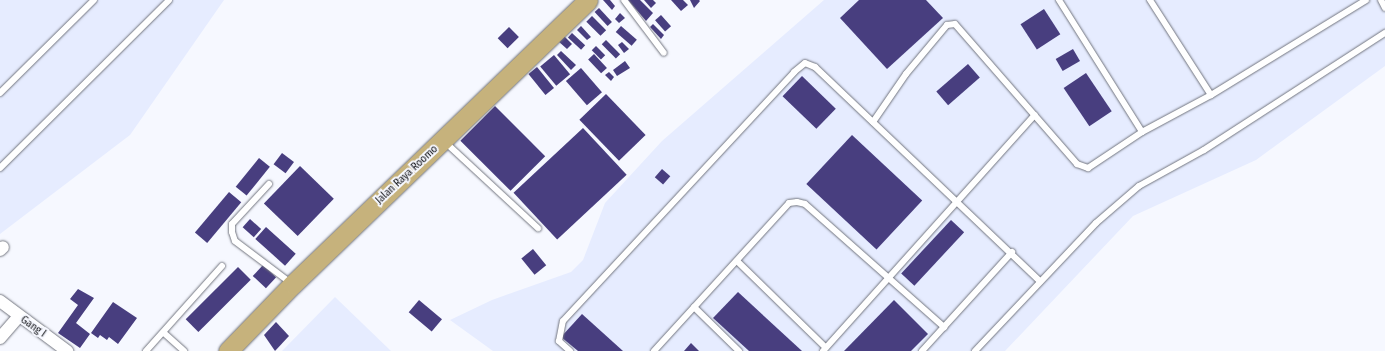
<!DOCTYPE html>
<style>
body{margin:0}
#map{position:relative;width:1385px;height:351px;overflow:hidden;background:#f6f8ff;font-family:"Fira Sans Condensed",sans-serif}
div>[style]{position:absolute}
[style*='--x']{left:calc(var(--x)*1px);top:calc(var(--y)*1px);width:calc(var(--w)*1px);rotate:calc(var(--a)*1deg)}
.built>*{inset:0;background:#e6ecff}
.building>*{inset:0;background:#483e7f;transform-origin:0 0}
.roads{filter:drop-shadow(0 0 1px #72757f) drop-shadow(0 0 1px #72757f)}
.service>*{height:6px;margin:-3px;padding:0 3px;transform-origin:3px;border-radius:3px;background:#fff}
.minor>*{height:12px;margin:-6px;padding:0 6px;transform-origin:6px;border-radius:6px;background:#fff}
.trunk>*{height:19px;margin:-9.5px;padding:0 9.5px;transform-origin:9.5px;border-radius:9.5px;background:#c6b27c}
span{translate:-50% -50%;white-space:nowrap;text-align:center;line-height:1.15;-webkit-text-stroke:4px #f6f8ff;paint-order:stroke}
.street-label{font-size:11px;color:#0e0f13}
</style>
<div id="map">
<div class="built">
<div style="clip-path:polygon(0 0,224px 0,130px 135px,0 234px)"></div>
<div style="clip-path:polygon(824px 0,1385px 0,1385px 66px,1256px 160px,1133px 216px,1005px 351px,493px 351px,450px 320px,492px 300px,571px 272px,583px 260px,605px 203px,662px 141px)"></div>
<div style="clip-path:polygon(335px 297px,391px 351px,282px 351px)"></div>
</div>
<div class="building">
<div style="clip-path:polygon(603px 0,610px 0,615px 6px,612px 10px)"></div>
<div style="clip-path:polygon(628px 0,640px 0,653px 13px,646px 21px)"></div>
<div style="clip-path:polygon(644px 0,653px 0,656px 3px,651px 8px)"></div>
<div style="clip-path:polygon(671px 0,683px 0,688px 5px,681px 11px)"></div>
<div style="clip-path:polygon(690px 0,699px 0,700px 1px,694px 8px)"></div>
<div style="clip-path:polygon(859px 0,926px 0,943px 18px,887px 69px,840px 18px)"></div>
<div style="left:599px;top:8px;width:19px;height:6px;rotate:47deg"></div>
<div style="left:1044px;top:9px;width:30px;height:28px;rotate:57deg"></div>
<div style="clip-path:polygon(620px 13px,625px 18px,619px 23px,615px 19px)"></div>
<div style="left:661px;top:15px;width:15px;height:8px;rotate:48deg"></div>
<div style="left:592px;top:16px;width:20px;height:8px;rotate:45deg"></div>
<div style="clip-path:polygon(653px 24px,664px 35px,661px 39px,650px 27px)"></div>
<div style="clip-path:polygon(581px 26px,591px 37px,587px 40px,577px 30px)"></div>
<div style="left:621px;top:26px;width:21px;height:8px;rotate:41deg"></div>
<div style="left:509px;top:27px;width:14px;height:16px;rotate:45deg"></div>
<div style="left:572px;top:33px;width:18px;height:6px;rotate:43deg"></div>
<div style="clip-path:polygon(563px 35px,572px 44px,567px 49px,558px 41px)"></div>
<div style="left:606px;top:40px;width:20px;height:6px;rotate:45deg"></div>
<div style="clip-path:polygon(622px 42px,629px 49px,624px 53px,618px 45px)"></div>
<div style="left:596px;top:46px;width:13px;height:6px;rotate:45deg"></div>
<div style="left:1073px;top:49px;width:14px;height:20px;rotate:60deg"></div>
<div style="clip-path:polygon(561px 51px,576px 65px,571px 70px,557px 55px)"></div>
<div style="left:594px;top:54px;width:19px;height:8px;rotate:47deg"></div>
<div style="left:554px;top:55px;width:25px;height:18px;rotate:50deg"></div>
<div style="clip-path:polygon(625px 61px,630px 68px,617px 76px,613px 70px)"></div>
<div style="left:968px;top:64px;width:18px;height:42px;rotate:49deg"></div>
<div style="left:537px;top:67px;width:27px;height:11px;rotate:51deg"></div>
<div style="left:581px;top:68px;width:32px;height:20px;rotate:49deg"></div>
<div style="clip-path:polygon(609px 72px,614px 77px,611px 81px,605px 75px)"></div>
<div style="left:1086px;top:73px;width:46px;height:27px;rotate:56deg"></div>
<div style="left:802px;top:76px;width:47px;height:28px;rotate:44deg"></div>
<div style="left:606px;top:94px;width:57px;height:37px;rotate:46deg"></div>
<div style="left:495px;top:106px;width:71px;height:49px;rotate:45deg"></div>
<div style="left:583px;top:128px;width:64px;height:95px;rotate:47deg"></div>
<div style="left:852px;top:135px;width:96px;height:67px;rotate:43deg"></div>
<div style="left:282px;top:153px;width:15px;height:14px;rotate:37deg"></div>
<div style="left:259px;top:158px;width:14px;height:37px;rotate:39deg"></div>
<div style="left:300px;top:166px;width:47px;height:52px;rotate:44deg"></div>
<div style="left:662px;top:169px;width:11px;height:11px;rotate:41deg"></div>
<div style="left:229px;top:192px;width:16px;height:53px;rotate:40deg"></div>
<div style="left:250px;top:219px;width:15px;height:11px;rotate:42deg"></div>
<div style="left:951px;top:220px;width:18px;height:73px;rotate:43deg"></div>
<div style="left:266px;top:227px;width:40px;height:16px;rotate:42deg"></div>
<div style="left:533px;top:249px;width:21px;height:15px;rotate:51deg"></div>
<div style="left:263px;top:265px;width:18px;height:15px;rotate:43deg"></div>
<div style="left:238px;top:267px;width:18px;height:74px;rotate:45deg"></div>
<div style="clip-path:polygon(78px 289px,94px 298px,76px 323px,90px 334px,80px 348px,58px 333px,78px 305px,70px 299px)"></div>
<div style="clip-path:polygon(738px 292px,802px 351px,749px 351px,713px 318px)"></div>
<div style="left:419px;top:300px;width:30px;height:16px;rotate:40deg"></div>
<div style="clip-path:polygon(894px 300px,928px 334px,911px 351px,844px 351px)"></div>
<div style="clip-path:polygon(113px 302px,137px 318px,118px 344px,109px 337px,107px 340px,100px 335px,98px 338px,91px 333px)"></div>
<div style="clip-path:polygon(582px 314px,623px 351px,578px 351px,561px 337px)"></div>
<div style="clip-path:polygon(276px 322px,289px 336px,275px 351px,264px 335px)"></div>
<div style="clip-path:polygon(691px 343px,699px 351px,684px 351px)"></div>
</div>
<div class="roads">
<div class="service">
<div style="--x:624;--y:0;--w:66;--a:53"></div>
<div style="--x:1059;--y:0;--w:156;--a:57.8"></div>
<div style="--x:1150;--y:0;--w:113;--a:57.3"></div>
<div style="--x:1381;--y:0;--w:9;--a:63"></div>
<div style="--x:0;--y:93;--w:132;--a:-44.7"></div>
<div style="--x:873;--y:122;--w:58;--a:-55.5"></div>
<div style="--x:906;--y:74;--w:64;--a:-50.1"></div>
<div style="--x:947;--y:25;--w:8;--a:-7"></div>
<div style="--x:955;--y:24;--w:186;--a:48.9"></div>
<div style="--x:1077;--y:164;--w:12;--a:20"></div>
<div style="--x:1088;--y:168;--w:65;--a:-33.7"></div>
<div style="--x:1142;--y:132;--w:78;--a:-28.2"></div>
<div style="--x:1211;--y:95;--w:182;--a:-31.5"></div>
<div style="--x:445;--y:142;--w:127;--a:42.8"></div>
<div style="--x:0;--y:168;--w:238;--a:-44.8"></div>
<div style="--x:269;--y:184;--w:54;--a:132.8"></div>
<div style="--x:232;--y:224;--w:8;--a:90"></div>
<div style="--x:232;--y:232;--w:9;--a:72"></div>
<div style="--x:235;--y:241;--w:70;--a:36.9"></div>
<div style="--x:737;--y:261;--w:124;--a:44.3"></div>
<div style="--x:694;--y:307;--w:63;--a:44.4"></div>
<div style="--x:164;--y:333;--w:27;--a:42"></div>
<div style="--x:146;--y:351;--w:114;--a:-48.2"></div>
<div style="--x:570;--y:351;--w:15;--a:-138"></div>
<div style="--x:559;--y:341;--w:20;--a:-79"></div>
<div style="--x:563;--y:321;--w:340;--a:-47.1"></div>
<div style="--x:794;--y:72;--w:14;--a:-39"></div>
<div style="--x:805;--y:63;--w:11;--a:22"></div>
<div style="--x:815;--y:67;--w:311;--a:43.6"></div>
<div style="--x:654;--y:351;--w:200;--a:-47.6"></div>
<div style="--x:789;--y:203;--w:8;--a:-7"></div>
<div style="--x:797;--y:202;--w:8;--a:14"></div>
<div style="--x:805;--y:204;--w:186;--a:41.5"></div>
<div style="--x:823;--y:351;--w:317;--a:-48.1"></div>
<div style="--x:922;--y:351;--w:134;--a:-47.7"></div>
<div style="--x:975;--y:351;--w:176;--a:-46.6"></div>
<div style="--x:1096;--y:223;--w:57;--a:-40.7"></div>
<div style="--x:1139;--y:186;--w:74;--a:-29"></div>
<div style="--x:1204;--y:150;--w:216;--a:-32.9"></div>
</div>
<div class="minor">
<div style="--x:0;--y:250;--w:4;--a:-45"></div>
<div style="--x:0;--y:301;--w:84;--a:36.7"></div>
<div style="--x:0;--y:338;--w:28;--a:-49"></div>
</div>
<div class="trunk">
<div style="--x:228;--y:351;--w:93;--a:-45.9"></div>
<div style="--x:293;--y:284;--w:409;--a:-43.9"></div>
</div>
</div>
<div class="street-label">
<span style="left:407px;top:175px;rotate:-43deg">Jalan Raya Roomo</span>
<span style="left:33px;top:327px;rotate:35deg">Gang I</span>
</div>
</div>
